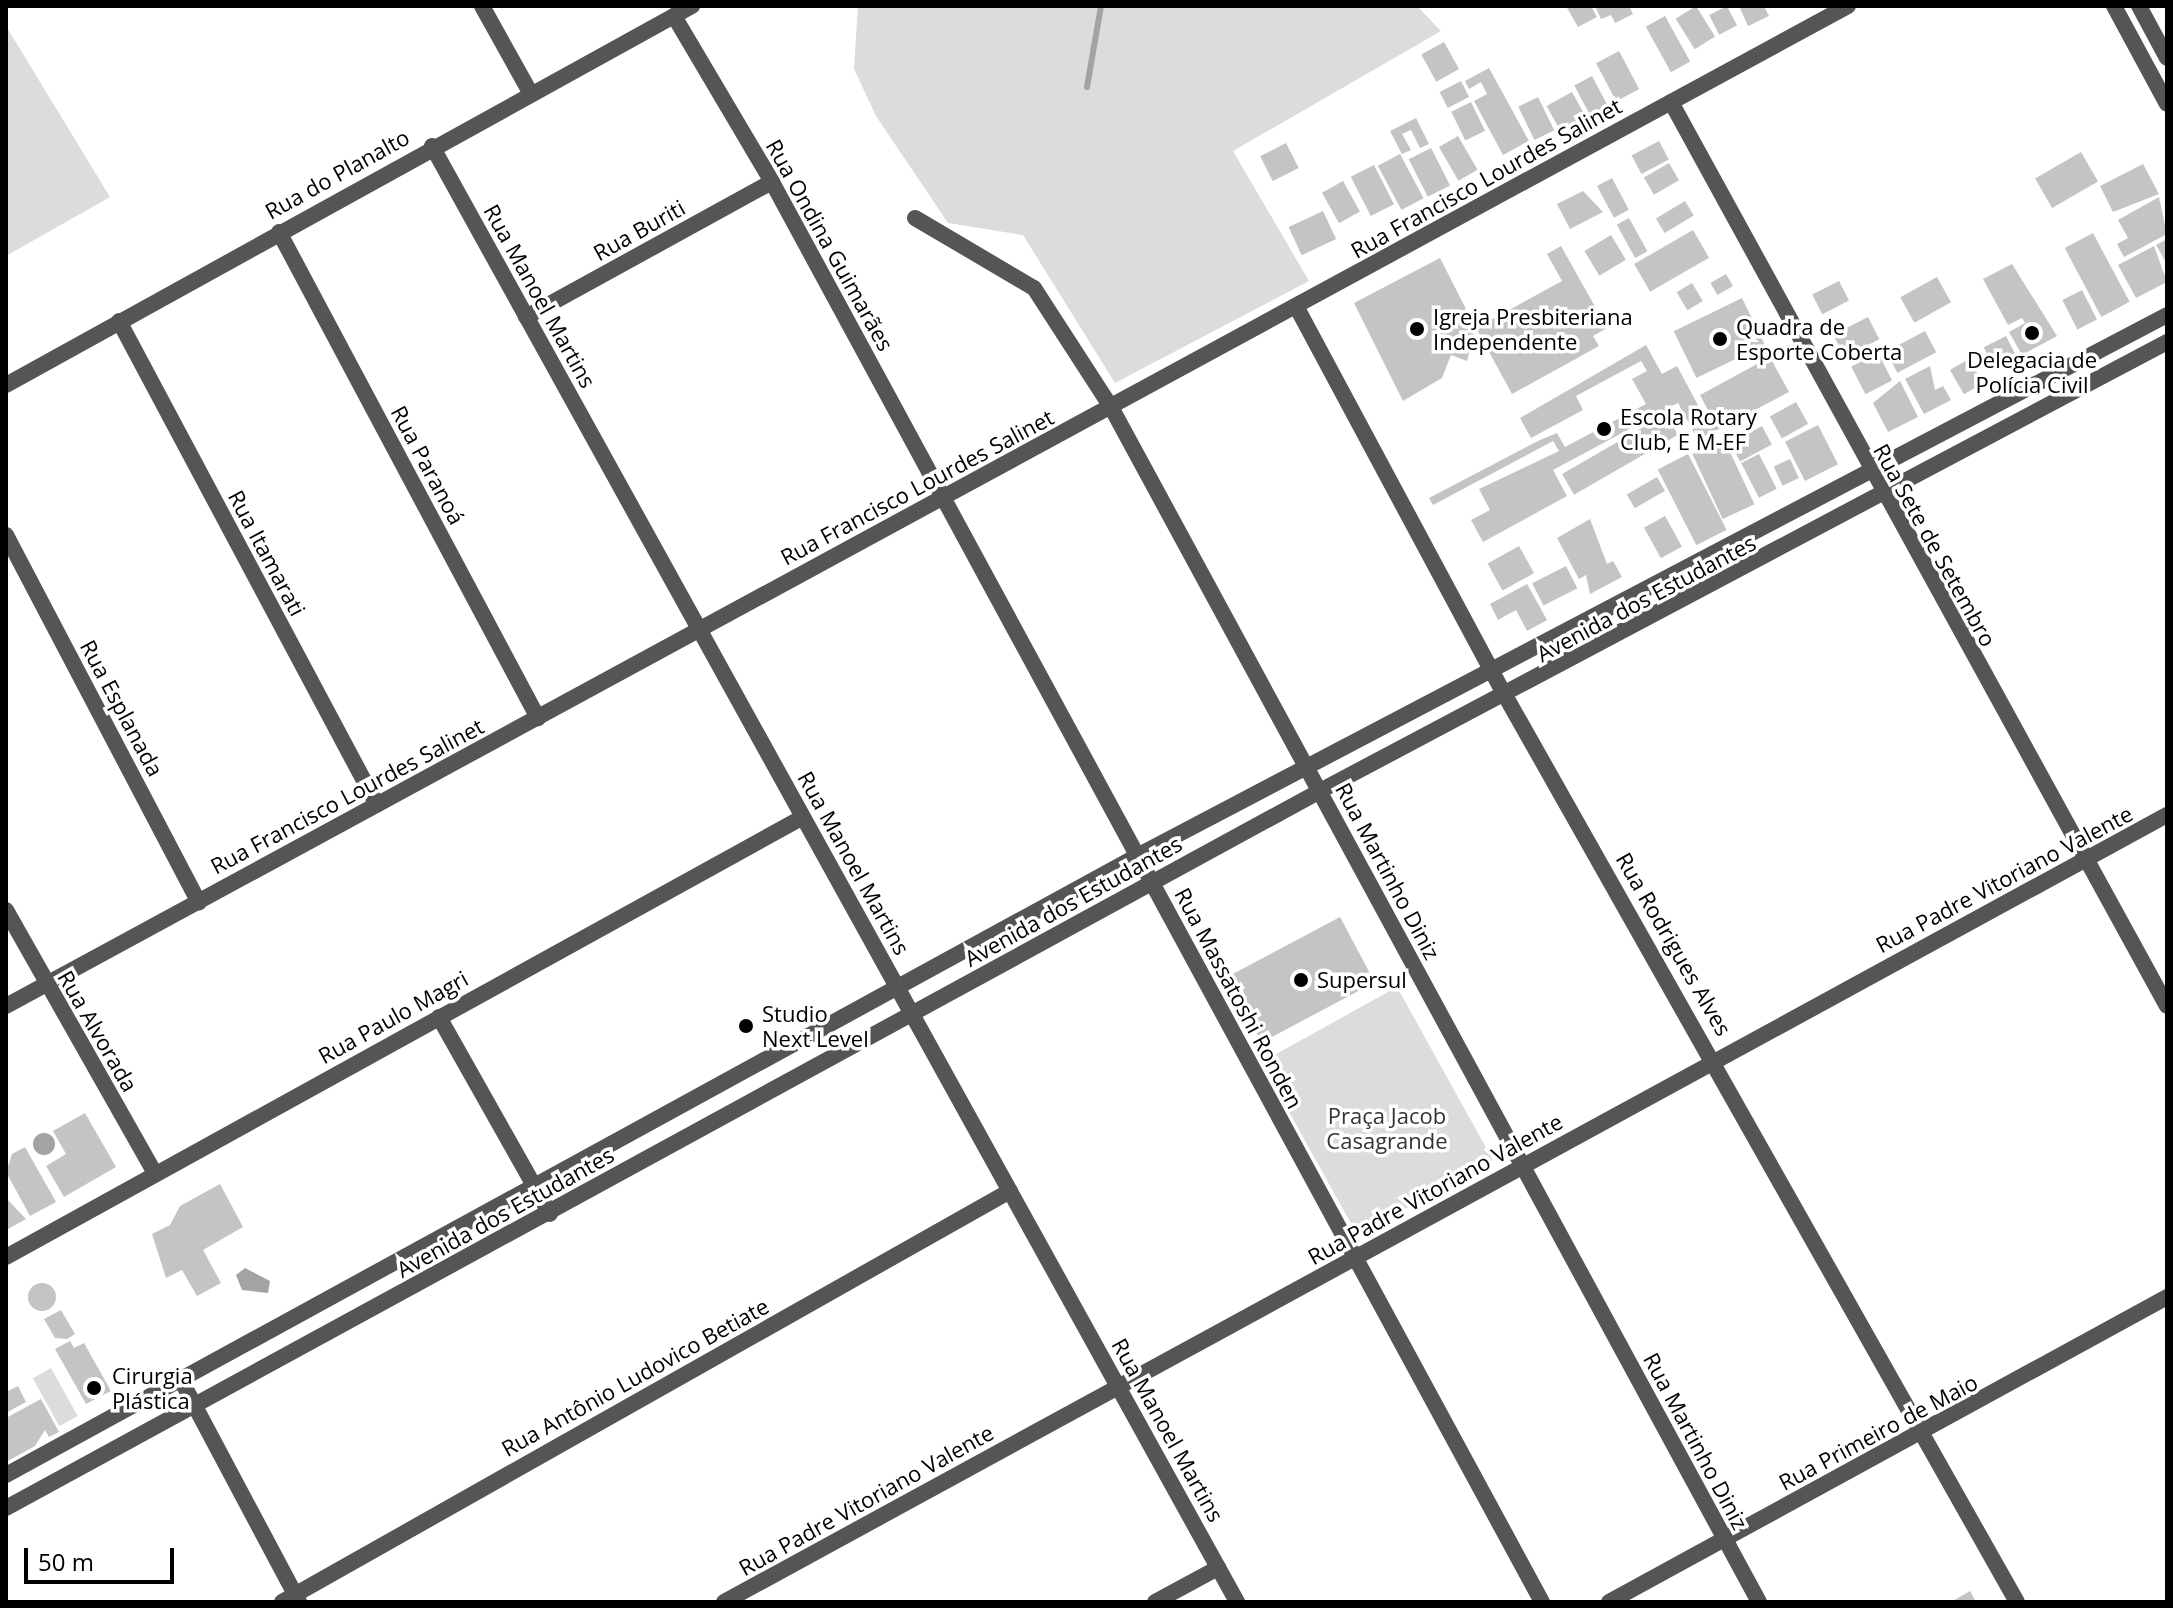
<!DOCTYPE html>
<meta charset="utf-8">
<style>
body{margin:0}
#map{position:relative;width:2173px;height:1608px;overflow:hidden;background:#fff;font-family:"Open Sans",sans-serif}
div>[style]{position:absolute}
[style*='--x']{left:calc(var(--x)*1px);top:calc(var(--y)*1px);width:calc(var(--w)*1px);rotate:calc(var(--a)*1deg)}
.green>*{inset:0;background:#dcdcdc;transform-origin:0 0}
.water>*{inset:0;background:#a3a3a3}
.round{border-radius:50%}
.stream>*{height:6px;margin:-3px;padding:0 3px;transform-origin:3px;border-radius:3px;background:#a3a3a3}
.building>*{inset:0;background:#c4c4c4;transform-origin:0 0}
.minor>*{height:16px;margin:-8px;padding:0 8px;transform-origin:8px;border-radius:8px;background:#555}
.tertiary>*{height:16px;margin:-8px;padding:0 8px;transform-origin:8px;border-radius:8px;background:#555}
.dots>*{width:22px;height:22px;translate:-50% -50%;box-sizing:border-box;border:4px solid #fff;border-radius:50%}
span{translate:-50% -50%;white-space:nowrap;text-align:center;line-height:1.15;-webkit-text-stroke:7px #fff;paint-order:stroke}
.street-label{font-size:22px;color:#000}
.poi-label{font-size:22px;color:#000}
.left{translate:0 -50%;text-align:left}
.park-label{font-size:22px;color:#333}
.frame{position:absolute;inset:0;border:8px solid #000;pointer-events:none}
.scale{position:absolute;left:24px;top:1548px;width:150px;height:36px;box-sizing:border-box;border:4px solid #000;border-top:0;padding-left:10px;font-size:24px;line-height:28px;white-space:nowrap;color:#000;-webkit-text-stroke:6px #fff;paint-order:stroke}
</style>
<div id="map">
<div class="green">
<div style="clip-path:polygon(858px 6px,1417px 6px,1441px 31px,1233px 151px,1309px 281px,1115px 383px,1023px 235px,948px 223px,876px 116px,854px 69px)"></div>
<div style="clip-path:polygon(6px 26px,110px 197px,6px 256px)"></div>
<div style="left:1397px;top:987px;width:198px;height:155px;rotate:61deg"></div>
<div style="left:51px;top:1368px;width:55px;height:21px;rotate:61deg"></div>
</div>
<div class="water">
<div class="round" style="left:33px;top:1133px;width:22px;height:22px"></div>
<div style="clip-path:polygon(245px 1268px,270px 1281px,268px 1293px,242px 1290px,236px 1275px)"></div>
</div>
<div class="stream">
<div style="--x:1087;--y:87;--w:82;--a:-80.2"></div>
</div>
<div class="building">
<div style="clip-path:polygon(1566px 6px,1591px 6px,1597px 17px,1578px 27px)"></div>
<div style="clip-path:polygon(1595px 6px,1629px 6px,1633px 14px,1615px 23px,1611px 15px,1601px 19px)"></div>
<div style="left:1696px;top:6px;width:36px;height:24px;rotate:58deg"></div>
<div style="left:1727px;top:6px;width:22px;height:20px;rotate:63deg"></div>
<div style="clip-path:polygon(1739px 6px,1764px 6px,1769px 16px,1748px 26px)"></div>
<div style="left:1665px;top:16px;width:52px;height:22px;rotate:61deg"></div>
<div style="left:1444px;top:42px;width:31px;height:26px;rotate:61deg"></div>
<div style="left:1619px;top:51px;width:43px;height:26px;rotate:62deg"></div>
<div style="clip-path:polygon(1489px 68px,1529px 141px,1503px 155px,1474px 101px,1487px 94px,1481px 82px,1469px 89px,1465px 81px)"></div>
<div style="left:1592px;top:76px;width:34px;height:20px;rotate:62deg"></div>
<div style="left:1461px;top:81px;width:18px;height:24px;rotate:63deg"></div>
<div style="left:1572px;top:92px;width:29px;height:29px;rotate:61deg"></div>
<div style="left:1538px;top:97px;width:37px;height:22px;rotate:64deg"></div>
<div style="left:1471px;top:102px;width:32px;height:22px;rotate:64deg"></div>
<div style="clip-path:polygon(1416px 118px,1429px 144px,1420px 148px,1411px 130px,1402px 134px,1411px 150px,1402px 154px,1390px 131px)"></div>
<div style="left:1458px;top:136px;width:39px;height:22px;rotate:60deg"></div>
<div style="left:1659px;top:141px;width:21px;height:31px;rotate:62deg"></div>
<div style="left:1286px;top:143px;width:28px;height:29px;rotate:63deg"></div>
<div style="left:1431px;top:148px;width:42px;height:25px;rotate:63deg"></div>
<div style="left:2081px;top:152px;width:34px;height:53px;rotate:60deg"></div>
<div style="left:1400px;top:154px;width:50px;height:25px;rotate:62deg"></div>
<div style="left:1669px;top:163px;width:20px;height:29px;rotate:60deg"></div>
<div style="clip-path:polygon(2143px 164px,2159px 194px,2113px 212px,2100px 186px)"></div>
<div style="left:1374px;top:165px;width:44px;height:26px;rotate:63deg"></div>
<div style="left:1612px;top:178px;width:36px;height:17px;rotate:62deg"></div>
<div style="left:1343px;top:181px;width:35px;height:24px;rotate:61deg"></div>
<div style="clip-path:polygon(1583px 191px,1603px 212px,1570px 229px,1557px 204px)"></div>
<div style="clip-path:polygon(2159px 197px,2167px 234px,2124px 257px,2117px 244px,2128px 238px,2118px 220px)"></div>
<div style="left:1685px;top:201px;width:17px;height:34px;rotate:59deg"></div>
<div style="left:1323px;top:211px;width:31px;height:38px;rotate:65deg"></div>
<div style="left:1629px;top:218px;width:38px;height:14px;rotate:61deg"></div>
<div style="left:1693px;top:230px;width:32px;height:68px;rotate:60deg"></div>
<div style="left:2093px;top:233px;width:78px;height:32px;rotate:62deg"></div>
<div style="left:1611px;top:235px;width:29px;height:31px;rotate:59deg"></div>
<div style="clip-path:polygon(2167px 239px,2167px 264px,2156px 245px)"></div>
<div style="clip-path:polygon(1561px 246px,1607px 328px,1593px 336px,1599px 346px,1512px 394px,1476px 328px,1562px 281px,1547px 254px)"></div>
<div style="clip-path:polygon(2154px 246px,2167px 282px,2136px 298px,2118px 265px)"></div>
<div style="clip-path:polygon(1440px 258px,1466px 309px,1462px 327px,1475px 331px,1467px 361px,1451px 355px,1442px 378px,1403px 401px,1354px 303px)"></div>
<div style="clip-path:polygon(2012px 264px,2057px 336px,2022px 355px,2009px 332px,2025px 323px,2022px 318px,2008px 325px,1983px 279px)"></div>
<div style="left:1726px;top:274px;width:14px;height:18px;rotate:60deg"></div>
<div style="left:1937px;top:277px;width:29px;height:42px;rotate:61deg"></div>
<div style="left:1839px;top:281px;width:22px;height:30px;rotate:63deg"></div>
<div style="left:1692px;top:283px;width:21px;height:18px;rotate:59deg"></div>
<div style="left:2082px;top:290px;width:33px;height:22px;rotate:63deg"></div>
<div style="left:1742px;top:298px;width:52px;height:76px;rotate:64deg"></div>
<div style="left:1868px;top:317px;width:25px;height:39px;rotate:63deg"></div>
<div style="left:1925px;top:331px;width:24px;height:44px;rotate:62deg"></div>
<div style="left:2006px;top:336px;width:27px;height:25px;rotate:63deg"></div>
<div style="clip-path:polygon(1646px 345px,1662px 374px,1677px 366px,1705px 418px,1711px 416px,1700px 395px,1770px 357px,1789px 392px,1698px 440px,1678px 403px,1553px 470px,1567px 496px,1483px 542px,1471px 520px,1490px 510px,1479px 489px,1559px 451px,1553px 441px,1433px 505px,1429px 498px,1540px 440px,1557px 433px,1565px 447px,1646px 404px,1632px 379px,1647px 371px,1641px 361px,1576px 396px,1583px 410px,1531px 438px,1520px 418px)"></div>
<div style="left:1878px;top:353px;width:31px;height:30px;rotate:63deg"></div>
<div style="left:1969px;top:359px;width:28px;height:22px;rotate:60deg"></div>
<div style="clip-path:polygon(1930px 366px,1935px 390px,1943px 386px,1951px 400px,1924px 414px,1905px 379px)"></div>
<div style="clip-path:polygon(1900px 381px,1918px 417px,1888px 432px,1873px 403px)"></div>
<div style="left:1796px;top:402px;width:25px;height:30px;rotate:61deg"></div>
<div style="left:1666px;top:414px;width:24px;height:120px;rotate:60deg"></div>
<div style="left:1818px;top:425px;width:44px;height:37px;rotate:63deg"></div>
<div style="left:1762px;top:426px;width:21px;height:36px;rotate:62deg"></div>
<div style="left:1724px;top:439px;width:72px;height:35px;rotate:65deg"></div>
<div style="left:1688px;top:454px;width:85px;height:34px;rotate:63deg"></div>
<div style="left:1759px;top:454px;width:39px;height:20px;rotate:63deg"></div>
<div style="left:1790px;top:459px;width:21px;height:18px;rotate:65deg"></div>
<div style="left:1657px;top:477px;width:16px;height:35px;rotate:60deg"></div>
<div style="left:1665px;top:516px;width:35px;height:24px;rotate:61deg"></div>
<div style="clip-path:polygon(1590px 519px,1607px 564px,1613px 561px,1622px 577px,1590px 594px,1586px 575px,1579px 579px,1557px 538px)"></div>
<div style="left:1519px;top:546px;width:31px;height:36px;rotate:61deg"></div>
<div style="left:1566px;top:566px;width:25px;height:38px;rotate:63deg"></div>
<div style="clip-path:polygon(1527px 584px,1547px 620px,1527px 631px,1516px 610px,1498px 620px,1490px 604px)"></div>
<div style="left:1340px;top:917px;width:74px;height:128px;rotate:62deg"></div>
<div style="clip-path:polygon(85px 1113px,116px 1167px,64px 1197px,46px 1166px,66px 1154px,53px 1131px)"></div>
<div style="clip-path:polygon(25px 1147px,56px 1202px,30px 1216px,6px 1172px,12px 1154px)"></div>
<div style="clip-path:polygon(220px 1184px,243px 1227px,203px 1250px,221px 1283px,197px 1296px,182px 1270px,166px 1278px,152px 1234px,170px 1225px,180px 1206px)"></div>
<div style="clip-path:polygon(6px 1198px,26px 1219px,6px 1230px)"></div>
<div class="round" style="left:28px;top:1283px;width:28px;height:28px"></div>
<div style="clip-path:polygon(61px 1310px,75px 1334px,67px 1339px,55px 1338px,44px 1319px)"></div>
<div style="clip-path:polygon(70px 1341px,74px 1348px,84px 1343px,111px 1391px,86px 1404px,55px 1349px)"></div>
<div style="clip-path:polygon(18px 1386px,26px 1402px,6px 1413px,6px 1392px)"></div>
<div style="clip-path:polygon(41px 1399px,59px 1432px,49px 1437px,45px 1430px,35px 1446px,6px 1462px,6px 1418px)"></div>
<div style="clip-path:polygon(1970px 1591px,1976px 1602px,1951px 1602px)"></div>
</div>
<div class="minor">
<div style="--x:482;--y:6;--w:101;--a:60.9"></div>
<div style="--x:2114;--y:6;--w:111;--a:61.6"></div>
<div style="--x:2139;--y:6;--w:59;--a:61.7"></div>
<div style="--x:674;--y:16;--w:193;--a:59.4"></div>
<div style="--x:772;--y:182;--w:1615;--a:61.53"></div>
<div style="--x:1671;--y:102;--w:1031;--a:61.25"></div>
<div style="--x:432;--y:146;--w:1664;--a:61.06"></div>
<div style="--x:915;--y:218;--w:138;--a:30.5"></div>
<div style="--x:1034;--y:288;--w:142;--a:57.1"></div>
<div style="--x:1111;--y:407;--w:1359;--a:61.53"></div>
<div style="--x:279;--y:232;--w:551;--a:61.95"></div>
<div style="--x:1296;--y:306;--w:444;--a:61.8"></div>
<div style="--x:1506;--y:697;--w:1039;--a:60.55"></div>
<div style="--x:526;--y:317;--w:281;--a:-28.8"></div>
<div style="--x:119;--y:321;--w:548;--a:61.94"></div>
<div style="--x:6;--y:385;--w:784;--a:-28.92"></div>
<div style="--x:6;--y:535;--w:415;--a:62.3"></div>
<div style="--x:6;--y:910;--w:302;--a:60.5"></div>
<div style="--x:6;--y:1006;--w:2096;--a:-28.5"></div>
<div style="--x:439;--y:1017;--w:226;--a:60.6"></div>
<div style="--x:6;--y:1257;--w:910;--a:-28.9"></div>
<div style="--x:180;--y:1378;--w:254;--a:62"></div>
<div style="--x:282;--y:1602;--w:836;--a:-29.45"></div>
<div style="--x:724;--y:1602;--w:1644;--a:-28.61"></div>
<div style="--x:1155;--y:1602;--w:72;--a:-28.4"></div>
<div style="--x:1609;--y:1602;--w:636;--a:-28.66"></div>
</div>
<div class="tertiary">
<div style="--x:6;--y:1475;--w:1289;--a:-28.69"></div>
<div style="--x:1137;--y:856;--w:1163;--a:-27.71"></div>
<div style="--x:6;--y:1508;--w:1497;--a:-28.62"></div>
<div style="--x:1320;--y:791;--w:959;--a:-27.93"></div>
</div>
<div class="dots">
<div style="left:1417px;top:329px;background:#000"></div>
<div style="left:2032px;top:333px;background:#000"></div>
<div style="left:1720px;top:339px;background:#000"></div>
<div style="left:1604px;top:429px;background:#000"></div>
<div style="left:1301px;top:980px;background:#000"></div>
<div style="left:746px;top:1026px;background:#000"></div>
<div style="left:94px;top:1388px;background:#000"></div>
</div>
<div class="street-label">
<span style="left:337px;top:174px;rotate:-29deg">Rua do Planalto</span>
<span style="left:1486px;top:178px;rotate:-29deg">Rua Francisco Lourdes Salinet</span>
<span style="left:639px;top:230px;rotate:-29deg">Rua Buriti</span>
<span style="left:830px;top:245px;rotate:61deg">Rua Ondina Guimarães</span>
<span style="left:540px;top:296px;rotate:61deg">Rua Manoel Martins</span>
<span style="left:428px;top:465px;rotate:62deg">Rua Paranoá</span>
<span style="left:917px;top:487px;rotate:-28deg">Rua Francisco Lourdes Salinet</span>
<span style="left:1935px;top:545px;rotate:61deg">Rua Sete de Setembro</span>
<span style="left:267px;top:553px;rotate:62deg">Rua Itamarati</span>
<span style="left:1646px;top:598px;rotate:-28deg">Avenida dos Estudantes</span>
<span style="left:122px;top:708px;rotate:62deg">Rua Esplanada</span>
<span style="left:347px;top:796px;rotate:-28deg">Rua Francisco Lourdes Salinet</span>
<span style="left:854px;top:863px;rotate:61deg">Rua Manoel Martins</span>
<span style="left:1388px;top:871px;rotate:62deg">Rua Martinho Diniz</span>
<span style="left:2004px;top:879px;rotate:-28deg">Rua Padre Vitoriano Valente</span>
<span style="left:1073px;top:901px;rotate:-29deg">Avenida dos Estudantes</span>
<span style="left:1674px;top:944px;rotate:60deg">Rua Rodrigues Alves</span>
<span style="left:1239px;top:998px;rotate:62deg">Rua Massatoshi Ronden</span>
<span style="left:393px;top:1017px;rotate:-29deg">Rua Paulo Magri</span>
<span style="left:98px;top:1031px;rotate:60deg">Rua Alvorada</span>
<span style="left:1435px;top:1189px;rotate:-29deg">Rua Padre Vitoriano Valente</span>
<span style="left:505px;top:1212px;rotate:-29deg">Avenida dos Estudantes</span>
<span style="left:635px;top:1377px;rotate:-29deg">Rua Antônio Ludovico Betiate</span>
<span style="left:1168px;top:1430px;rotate:61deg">Rua Manoel Martins</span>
<span style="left:1878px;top:1432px;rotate:-28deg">Rua Primeiro de Maio</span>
<span style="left:1696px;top:1441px;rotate:62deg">Rua Martinho Diniz</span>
<span style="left:866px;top:1500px;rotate:-29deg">Rua Padre Vitoriano Valente</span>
</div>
<div class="poi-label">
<span class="left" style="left:1433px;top:329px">Igreja Presbiteriana<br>Independente</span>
<span class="left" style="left:1736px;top:339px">Quadra de<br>Esporte Coberta</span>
<span style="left:2032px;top:372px">Delegacia de<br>Polícia Civil</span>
<span class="left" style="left:1620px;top:429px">Escola Rotary<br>Club, E M-EF</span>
<span class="left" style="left:1317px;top:980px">Supersul</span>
<span class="left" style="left:762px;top:1026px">Studio<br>Next Level</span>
<span class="left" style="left:112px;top:1388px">Cirurgia<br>Plástica</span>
</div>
<div class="park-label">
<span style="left:1387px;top:1128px">Praça Jacob<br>Casagrande</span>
</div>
<div class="frame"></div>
<div class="scale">50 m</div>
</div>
